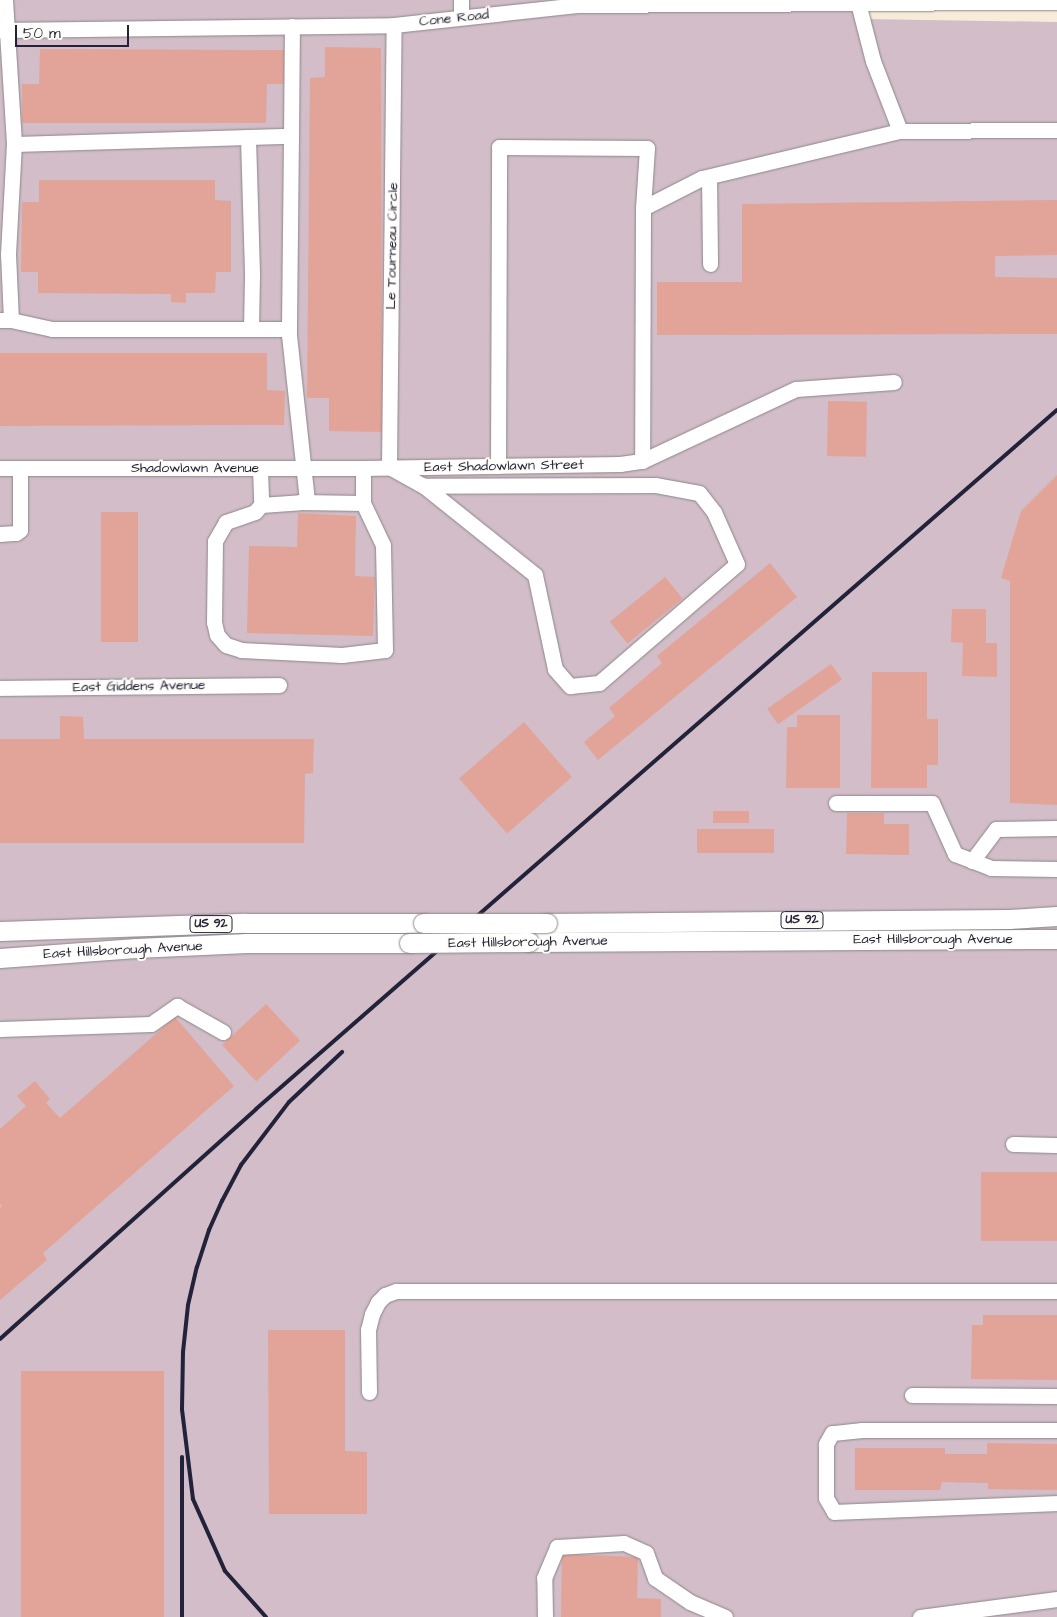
<!DOCTYPE html>
<style>
body{margin:0}
#map{position:relative;width:1057px;height:1617px;overflow:hidden;background:#f7ecd9;font-family:"Architects Daughter",sans-serif}
div>[style]{position:absolute}
[style*='--x']{left:calc(var(--x)*1px);top:calc(var(--y)*1px);width:calc(var(--w)*1px);rotate:calc(var(--a)*1deg)}
.industrial>*{inset:0;background:#d2bdc8}
.building>*{inset:0;background:#e2a498;transform-origin:0 0}
.roads{filter:drop-shadow(0 0 1px #8c878a) drop-shadow(0 0 1px #8c878a)}
.minor>*{height:15px;margin:-7.5px;padding:0 7.5px;transform-origin:7.5px;border-radius:7.5px;background:#fff}
.major>*{height:19px;margin:-9.5px;padding:0 9.5px;transform-origin:9.5px;border-radius:9.5px;background:#fff}
.rail>*{height:4px;margin:-2px;padding:0 2px;transform-origin:2px;border-radius:2px;background:#22223b}
.bridges{filter:drop-shadow(0 0 1px #8c878a) drop-shadow(0 0 1px #8c878a)}
.major-bridge>*{height:19px;margin:-9.5px;padding:0 9.5px;transform-origin:9.5px;border-radius:9.5px;background:#fff}
span{translate:-50% -50%;white-space:nowrap;text-align:center;line-height:1.15;-webkit-text-stroke:4px #fdfcf7;paint-order:stroke}
.shield-label span{padding:1px 4px;background:#fdfcf7;border:1px solid;border-radius:4px;-webkit-text-stroke-width:0}
.shield-label{font-size:12px;color:#22223b;font-weight:700}
.street-label{font-size:14px;color:#22223b}
.scale{position:absolute;left:15px;top:25px;width:114px;height:22px;box-sizing:border-box;border:2px solid #22223b;border-top:0;padding-left:6px;font-size:15px;line-height:18px;white-space:nowrap;color:#22223b;-webkit-text-stroke:4px #fdfcf7;paint-order:stroke}
</style>
<div id="map">
<div class="industrial">
<div style="clip-path:polygon(0 0,864px 0,864px 19px,1057px 22px,1057px 1617px,0 1617px)"></div>
</div>
<div class="building">
<div style="clip-path:polygon(325px 47px,381px 48px,382px 432px,329px 431px,329px 398px,307px 398px,310px 78px,325px 77px)"></div>
<div style="clip-path:polygon(40px 49px,284px 50px,284px 84px,267px 84px,266px 123px,22px 123px,22px 84px,39px 84px)"></div>
<div style="clip-path:polygon(39px 180px,215px 180px,215px 200px,231px 201px,231px 272px,216px 272px,215px 293px,186px 293px,186px 303px,171px 302px,171px 294px,38px 293px,38px 272px,21px 272px,22px 202px,39px 202px)"></div>
<div style="clip-path:polygon(1057px 200px,1057px 255px,995px 256px,995px 277px,1057px 278px,1057px 334px,657px 335px,657px 282px,742px 282px,742px 204px)"></div>
<div style="clip-path:polygon(0 353px,267px 353px,267px 390px,285px 391px,284px 425px,0 426px)"></div>
<div style="left:828px;top:401px;width:39px;height:55px;rotate:1deg"></div>
<div style="clip-path:polygon(1057px 475px,1057px 805px,1010px 803px,1010px 581px,1001px 578px,1021px 511px)"></div>
<div style="left:101px;top:512px;width:37px;height:130px"></div>
<div style="clip-path:polygon(298px 513px,356px 516px,355px 576px,375px 577px,373px 636px,247px 633px,249px 546px,297px 547px)"></div>
<div style="clip-path:polygon(770px 563px,797px 597px,598px 760px,584px 742px,615px 716px,609px 708px,662px 663px,657px 656px)"></div>
<div style="left:665px;top:577px;width:28px;height:71px;rotate:51deg"></div>
<div style="clip-path:polygon(952px 609px,986px 609px,986px 643px,997px 643px,997px 677px,962px 676px,963px 643px,951px 642px)"></div>
<div style="left:831px;top:664px;width:19px;height:78px;rotate:55deg"></div>
<div style="clip-path:polygon(872px 672px,927px 672px,927px 719px,938px 719px,938px 765px,927px 765px,927px 788px,871px 788px)"></div>
<div style="clip-path:polygon(797px 715px,840px 715px,840px 788px,786px 788px,787px 727px,797px 727px)"></div>
<div style="clip-path:polygon(60px 716px,83px 717px,84px 739px,314px 739px,313px 773px,305px 774px,304px 843px,0 843px,0 739px,60px 739px)"></div>
<div style="left:524px;top:722px;width:73px;height:86px;rotate:49deg"></div>
<div style="left:713px;top:811px;width:36px;height:12px"></div>
<div style="clip-path:polygon(847px 813px,884px 813px,884px 824px,909px 824px,909px 855px,846px 854px)"></div>
<div style="left:697px;top:829px;width:77px;height:24px"></div>
<div style="left:266px;top:1004px;width:50px;height:60px;rotate:47deg"></div>
<div style="clip-path:polygon(175px 1017px,234px 1086px,43px 1253px,47px 1260px,0 1300px,0 1208px,2px 1206px,0 1204px,0 1129px,26px 1106px,17px 1096px,35px 1081px,50px 1099px,46px 1103px,60px 1118px)"></div>
<div style="left:981px;top:1172px;width:76px;height:69px"></div>
<div style="clip-path:polygon(983px 1315px,1057px 1315px,1057px 1380px,971px 1379px,972px 1325px,983px 1325px)"></div>
<div style="clip-path:polygon(268px 1330px,345px 1330px,345px 1451px,367px 1452px,367px 1514px,269px 1514px)"></div>
<div style="left:21px;top:1371px;width:143px;height:246px"></div>
<div style="clip-path:polygon(987px 1443px,1057px 1444px,1057px 1490px,988px 1489px,988px 1483px,942px 1482px,940px 1490px,855px 1490px,855px 1448px,945px 1448px,945px 1454px,987px 1454px)"></div>
<div style="clip-path:polygon(562px 1554px,638px 1557px,637px 1598px,661px 1599px,661px 1617px,561px 1617px)"></div>
</div>
<div class="roads">
<div class="minor">
<div style="--x:5;--y:0;--w:144;--a:86.4"></div>
<div style="--x:461;--y:0;--w:17;--a:90"></div>
<div style="--x:0;--y:30;--w:394;--a:-0.7"></div>
<div style="--x:394;--y:25;--w:184;--a:-6.2"></div>
<div style="--x:577;--y:5;--w:480;--a:-0.4"></div>
<div style="--x:900;--y:131;--w:157;--a:-0.4"></div>
<div style="--x:291;--y:136;--w:110;--a:-89.5"></div>
<div style="--x:248;--y:138;--w:138;--a:88.3"></div>
<div style="--x:252;--y:276;--w:53;--a:91.1"></div>
<div style="--x:709;--y:177;--w:87;--a:89.3"></div>
<div style="--x:643;--y:208;--w:66;--a:-27"></div>
<div style="--x:702;--y:178;--w:204;--a:-13.4"></div>
<div style="--x:900;--y:131;--w:75;--a:-111.1"></div>
<div style="--x:873;--y:61;--w:60;--a:-104.5"></div>
<div style="--x:0;--y:320;--w:11;--a:0"></div>
<div style="--x:11;--y:320;--w:66;--a:-92.6"></div>
<div style="--x:8;--y:254;--w:110;--a:-86.9"></div>
<div style="--x:14;--y:144;--w:277;--a:-1.7"></div>
<div style="--x:291;--y:136;--w:199;--a:90.6"></div>
<div style="--x:289;--y:335;--w:168;--a:83.8"></div>
<div style="--x:11;--y:320;--w:42;--a:12.4"></div>
<div style="--x:52;--y:329;--w:237;--a:0"></div>
<div style="--x:498;--y:466;--w:319;--a:-89.8"></div>
<div style="--x:499;--y:147;--w:148;--a:0.4"></div>
<div style="--x:647;--y:148;--w:60;--a:93.8"></div>
<div style="--x:643;--y:208;--w:253;--a:90.2"></div>
<div style="--x:389;--y:467;--w:442;--a:-89.4"></div>
<div style="--x:0;--y:468;--w:363;--a:0"></div>
<div style="--x:363;--y:468;--w:257;--a:-0.9"></div>
<div style="--x:620;--y:464;--w:22;--a:-8"></div>
<div style="--x:642;--y:461;--w:170;--a:-25.1"></div>
<div style="--x:796;--y:389;--w:98;--a:-4.1"></div>
<div style="--x:260;--y:468;--w:37;--a:88"></div>
<div style="--x:261;--y:505;--w:39;--a:-4"></div>
<div style="--x:300;--y:502;--w:63;--a:0.9"></div>
<div style="--x:363;--y:503;--w:35;--a:-90"></div>
<div style="--x:391;--y:468;--w:38;--a:29"></div>
<div style="--x:424;--y:486;--w:142;--a:38.7"></div>
<div style="--x:535;--y:575;--w:96;--a:78"></div>
<div style="--x:555;--y:669;--w:23;--a:49"></div>
<div style="--x:570;--y:686;--w:29;--a:-6"></div>
<div style="--x:599;--y:683;--w:182;--a:-40.8"></div>
<div style="--x:737;--y:564;--w:57;--a:-113.9"></div>
<div style="--x:714;--y:512;--w:24;--a:-128"></div>
<div style="--x:699;--y:493;--w:45;--a:-169.7"></div>
<div style="--x:655;--y:485;--w:231;--a:179.8"></div>
<div style="--x:261;--y:505;--w:9;--a:131"></div>
<div style="--x:255;--y:512;--w:31;--a:161"></div>
<div style="--x:226;--y:522;--w:22;--a:120"></div>
<div style="--x:215;--y:541;--w:81;--a:90.7"></div>
<div style="--x:214;--y:622;--w:13;--a:77"></div>
<div style="--x:217;--y:635;--w:13;--a:48"></div>
<div style="--x:226;--y:645;--w:16;--a:18"></div>
<div style="--x:241;--y:650;--w:101;--a:2.8"></div>
<div style="--x:342;--y:655;--w:43;--a:-6.6"></div>
<div style="--x:385;--y:650;--w:105;--a:-91.1"></div>
<div style="--x:383;--y:545;--w:47;--a:-115.5"></div>
<div style="--x:0;--y:534;--w:16;--a:-4"></div>
<div style="--x:16;--y:533;--w:5;--a:-37"></div>
<div style="--x:20;--y:530;--w:62;--a:-90"></div>
<div style="--x:0;--y:688;--w:279;--a:-0.6"></div>
<div style="--x:836;--y:803;--w:96;--a:0"></div>
<div style="--x:932;--y:803;--w:56;--a:65.7"></div>
<div style="--x:955;--y:854;--w:39;--a:21"></div>
<div style="--x:991;--y:868;--w:66;--a:0.9"></div>
<div style="--x:972;--y:861;--w:40;--a:-53"></div>
<div style="--x:996;--y:829;--w:61;--a:-0.9"></div>
<div style="--x:0;--y:1029;--w:151;--a:-1.9"></div>
<div style="--x:151;--y:1024;--w:32;--a:-35"></div>
<div style="--x:177;--y:1006;--w:53;--a:29.5"></div>
<div style="--x:1013;--y:1144;--w:44;--a:1.3"></div>
<div style="--x:369;--y:1392;--w:62;--a:-90.9"></div>
<div style="--x:368;--y:1330;--w:16;--a:-76"></div>
<div style="--x:372;--y:1314;--w:13;--a:-63"></div>
<div style="--x:378;--y:1302;--w:10;--a:-45"></div>
<div style="--x:385;--y:1295;--w:12;--a:-20"></div>
<div style="--x:396;--y:1291;--w:661;--a:0"></div>
<div style="--x:912;--y:1395;--w:145;--a:0.4"></div>
<div style="--x:1057;--y:1430;--w:195;--a:180"></div>
<div style="--x:862;--y:1430;--w:30;--a:174"></div>
<div style="--x:832;--y:1433;--w:13;--a:119"></div>
<div style="--x:826;--y:1444;--w:54;--a:90"></div>
<div style="--x:826;--y:1498;--w:16;--a:60"></div>
<div style="--x:834;--y:1512;--w:223;--a:-2.3"></div>
<div style="--x:545;--y:1617;--w:39;--a:-91"></div>
<div style="--x:544;--y:1578;--w:34;--a:-67"></div>
<div style="--x:557;--y:1547;--w:67;--a:-3.4"></div>
<div style="--x:624;--y:1543;--w:24;--a:24"></div>
<div style="--x:646;--y:1553;--w:27;--a:70"></div>
<div style="--x:655;--y:1578;--w:42;--a:34.4"></div>
<div style="--x:690;--y:1602;--w:38;--a:23"></div>
<div style="--x:920;--y:1617;--w:138;--a:-7.5"></div>
</div>
<div class="major">
<div style="--x:547;--y:923;--w:462;--a:-0.5"></div>
<div style="--x:1009;--y:919;--w:48;--a:-3.6"></div>
<div style="--x:0;--y:931;--w:246;--a:-1.9"></div>
<div style="--x:246;--y:923;--w:177;--a:0"></div>
<div style="--x:529;--y:942;--w:528;--a:-0.33"></div>
<div style="--x:0;--y:958;--w:136;--a:-4.2"></div>
<div style="--x:136;--y:948;--w:111;--a:-2.6"></div>
<div style="--x:247;--y:943;--w:162;--a:0"></div>
</div>
</div>
<div class="rail">
<div style="--x:0;--y:1339;--w:344;--a:-41.9"></div>
<div style="--x:256;--y:1109;--w:1063;--a:-41.11"></div>
<div style="--x:182;--y:1457;--w:160;--a:90"></div>
<div style="--x:266;--y:1617;--w:62;--a:-131.7"></div>
<div style="--x:225;--y:1571;--w:79;--a:-114"></div>
<div style="--x:193;--y:1499;--w:91;--a:-97"></div>
<div style="--x:182;--y:1409;--w:57;--a:-89"></div>
<div style="--x:183;--y:1352;--w:47;--a:-83.9"></div>
<div style="--x:188;--y:1305;--w:39;--a:-77"></div>
<div style="--x:197;--y:1267;--w:39;--a:-72"></div>
<div style="--x:209;--y:1230;--w:32;--a:-66"></div>
<div style="--x:222;--y:1201;--w:41;--a:-62.2"></div>
<div style="--x:241;--y:1165;--w:79;--a:-52.7"></div>
<div style="--x:289;--y:1102;--w:73;--a:-43.3"></div>
</div>
<div class="bridges">
<div class="major-bridge">
<div style="--x:423;--y:923;--w:124;--a:0"></div>
<div style="--x:409;--y:943;--w:120;--a:-0.5"></div>
</div>
</div>
<div class="shield-label">
<span style="left:802px;top:920px">US 92</span>
<span style="left:211px;top:924px">US 92</span>
</div>
<div class="street-label">
<span style="left:454px;top:18px;rotate:-6deg">Cone Road</span>
<span style="left:392px;top:246px;rotate:-89deg">Le Tourneau Circle</span>
<span style="left:504px;top:466px;rotate:-1deg">East Shadowlawn Street</span>
<span style="left:195px;top:468px">Shadowlawn Avenue</span>
<span style="left:139px;top:686px;rotate:-1deg">East Giddens Avenue</span>
<span style="left:933px;top:939px">East Hillsborough Avenue</span>
<span style="left:528px;top:942px;rotate:-1deg">East Hillsborough Avenue</span>
<span style="left:123px;top:950px;rotate:-3deg">East Hillsborough Avenue</span>
</div>
<div class="scale">50 m</div>
</div>
